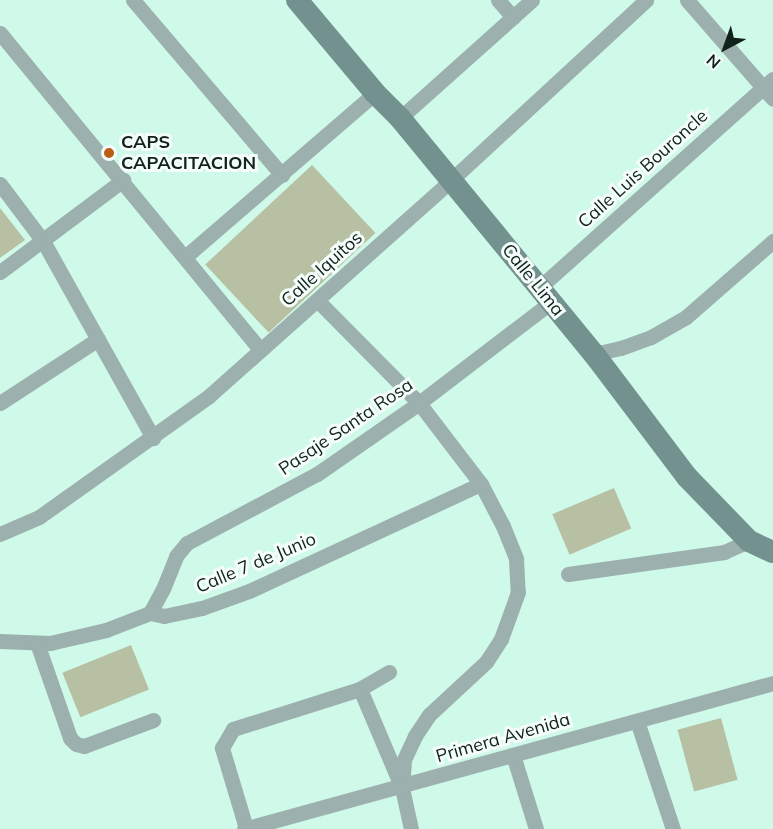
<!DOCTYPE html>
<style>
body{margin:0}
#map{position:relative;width:773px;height:829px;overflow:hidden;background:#cff9e8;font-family:Mulish,sans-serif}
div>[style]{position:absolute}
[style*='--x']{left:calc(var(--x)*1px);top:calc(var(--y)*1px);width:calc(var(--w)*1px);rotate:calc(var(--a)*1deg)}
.green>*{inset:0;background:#b7c0a3;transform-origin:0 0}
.street>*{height:15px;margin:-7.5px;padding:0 7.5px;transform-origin:7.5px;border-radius:7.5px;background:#9cb0ae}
.secondary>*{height:22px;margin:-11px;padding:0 11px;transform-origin:11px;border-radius:11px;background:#73918f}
.dots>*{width:16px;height:16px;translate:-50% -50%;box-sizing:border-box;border:3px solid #f5fdfa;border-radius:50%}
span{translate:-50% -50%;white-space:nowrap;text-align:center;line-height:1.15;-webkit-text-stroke:6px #f5fdfa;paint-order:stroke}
.poi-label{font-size:18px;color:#11211b;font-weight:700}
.left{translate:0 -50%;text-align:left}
.street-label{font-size:18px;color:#11211b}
.north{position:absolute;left:695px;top:18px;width:60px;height:60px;-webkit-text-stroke:4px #f5fdfa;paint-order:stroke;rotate:221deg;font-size:16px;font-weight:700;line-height:24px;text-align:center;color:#11211b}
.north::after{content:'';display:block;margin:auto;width:21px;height:27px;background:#11211b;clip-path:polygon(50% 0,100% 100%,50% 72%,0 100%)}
</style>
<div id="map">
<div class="green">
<div style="left:312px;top:165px;width:93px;height:146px;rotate:47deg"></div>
<div style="clip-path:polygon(0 208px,25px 240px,0 258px)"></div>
<div style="left:614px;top:488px;width:44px;height:67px;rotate:67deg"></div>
<div style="left:131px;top:645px;width:48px;height:74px;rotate:68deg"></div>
<div style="left:721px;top:718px;width:64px;height:45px;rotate:75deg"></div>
</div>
<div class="street">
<div style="--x:133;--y:0;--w:230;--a:49.6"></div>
<div style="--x:498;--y:0;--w:23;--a:49"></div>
<div style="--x:687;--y:0;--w:131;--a:49"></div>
<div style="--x:0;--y:33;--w:409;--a:50.6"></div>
<div style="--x:400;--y:118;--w:177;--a:-41.8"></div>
<div style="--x:0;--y:184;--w:71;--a:53"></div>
<div style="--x:43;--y:241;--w:226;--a:60.8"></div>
<div style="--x:185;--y:257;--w:251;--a:-40.8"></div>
<div style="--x:0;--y:272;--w:154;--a:-36.8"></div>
<div style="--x:540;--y:287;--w:312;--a:-41.8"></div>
<div style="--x:317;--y:300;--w:145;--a:45.3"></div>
<div style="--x:419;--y:403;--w:102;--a:52.6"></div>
<div style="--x:481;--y:484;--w:47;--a:62.4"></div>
<div style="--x:503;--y:526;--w:35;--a:68"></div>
<div style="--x:516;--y:559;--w:33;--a:87"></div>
<div style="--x:518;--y:592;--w:50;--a:109.9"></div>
<div style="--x:501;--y:639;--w:27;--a:123"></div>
<div style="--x:486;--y:662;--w:78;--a:137.1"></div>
<div style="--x:429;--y:715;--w:25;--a:124"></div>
<div style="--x:415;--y:736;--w:26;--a:115"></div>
<div style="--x:404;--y:760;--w:28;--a:94"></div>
<div style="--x:594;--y:354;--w:28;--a:-13"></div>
<div style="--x:621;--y:348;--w:32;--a:-20"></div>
<div style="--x:651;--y:337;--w:40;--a:-29.7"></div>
<div style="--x:686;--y:317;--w:116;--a:-41.1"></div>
<div style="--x:0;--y:403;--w:117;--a:-33.1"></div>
<div style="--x:0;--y:534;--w:43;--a:-23.6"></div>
<div style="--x:39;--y:517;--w:209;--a:-35.4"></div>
<div style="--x:209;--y:396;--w:323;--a:-41.7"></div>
<div style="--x:450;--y:181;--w:267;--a:-42.7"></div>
<div style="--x:568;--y:574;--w:158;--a:-8"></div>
<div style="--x:724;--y:552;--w:27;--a:-24"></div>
<div style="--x:150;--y:613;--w:27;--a:-62"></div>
<div style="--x:163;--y:589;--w:35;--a:-68"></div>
<div style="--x:176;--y:556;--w:17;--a:-50"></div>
<div style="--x:187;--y:543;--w:147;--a:-28"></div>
<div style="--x:317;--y:474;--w:124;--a:-34.8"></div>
<div style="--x:419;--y:403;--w:166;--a:-37.4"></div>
<div style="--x:0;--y:641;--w:50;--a:2.3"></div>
<div style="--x:50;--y:643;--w:57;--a:-13.1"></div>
<div style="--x:106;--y:630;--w:47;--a:-21.1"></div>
<div style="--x:150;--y:613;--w:14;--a:12"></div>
<div style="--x:164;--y:616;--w:39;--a:-12"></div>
<div style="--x:202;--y:608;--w:50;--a:-19.9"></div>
<div style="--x:249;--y:591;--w:255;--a:-24.8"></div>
<div style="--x:37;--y:643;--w:101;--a:70.8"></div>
<div style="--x:70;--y:738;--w:8;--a:45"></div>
<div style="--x:76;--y:744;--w:8;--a:14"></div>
<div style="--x:84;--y:746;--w:74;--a:-20.6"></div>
<div style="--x:389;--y:672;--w:34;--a:150"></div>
<div style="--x:360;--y:689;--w:108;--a:67"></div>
<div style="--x:402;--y:788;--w:42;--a:77.6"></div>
<div style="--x:637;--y:721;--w:114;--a:71.6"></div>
<div style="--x:513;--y:755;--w:77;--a:72.7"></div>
<div style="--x:246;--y:828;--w:84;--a:-106.7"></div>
<div style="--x:222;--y:748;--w:22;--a:-60"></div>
<div style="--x:233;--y:729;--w:133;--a:-17.5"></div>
<div style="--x:244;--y:829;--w:549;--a:-15.43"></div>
</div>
<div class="secondary">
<div style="--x:297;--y:0;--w:121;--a:50"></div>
<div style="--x:375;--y:93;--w:35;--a:45"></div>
<div style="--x:400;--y:118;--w:306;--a:50.6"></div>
<div style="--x:594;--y:354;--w:154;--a:52.9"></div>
<div style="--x:687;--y:477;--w:89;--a:45.9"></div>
<div style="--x:749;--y:541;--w:26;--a:25"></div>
</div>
<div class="dots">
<div style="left:109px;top:153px;background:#bc5c16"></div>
</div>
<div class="poi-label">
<span class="left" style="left:121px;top:153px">CAPS<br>CAPACITACION</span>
</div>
<div class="street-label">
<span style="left:643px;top:169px;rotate:-42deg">Calle Luis Bouroncle</span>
<span style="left:322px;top:269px;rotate:-42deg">Calle Iquitos</span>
<span style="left:533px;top:280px;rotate:51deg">Calle Lima</span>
<span style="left:346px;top:427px;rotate:-34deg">Pasaje Santa Rosa</span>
<span style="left:256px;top:563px;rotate:-23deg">Calle 7 de Junio</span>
<span style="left:503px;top:738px;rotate:-16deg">Primera Avenida</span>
</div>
<div class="north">N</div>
</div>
